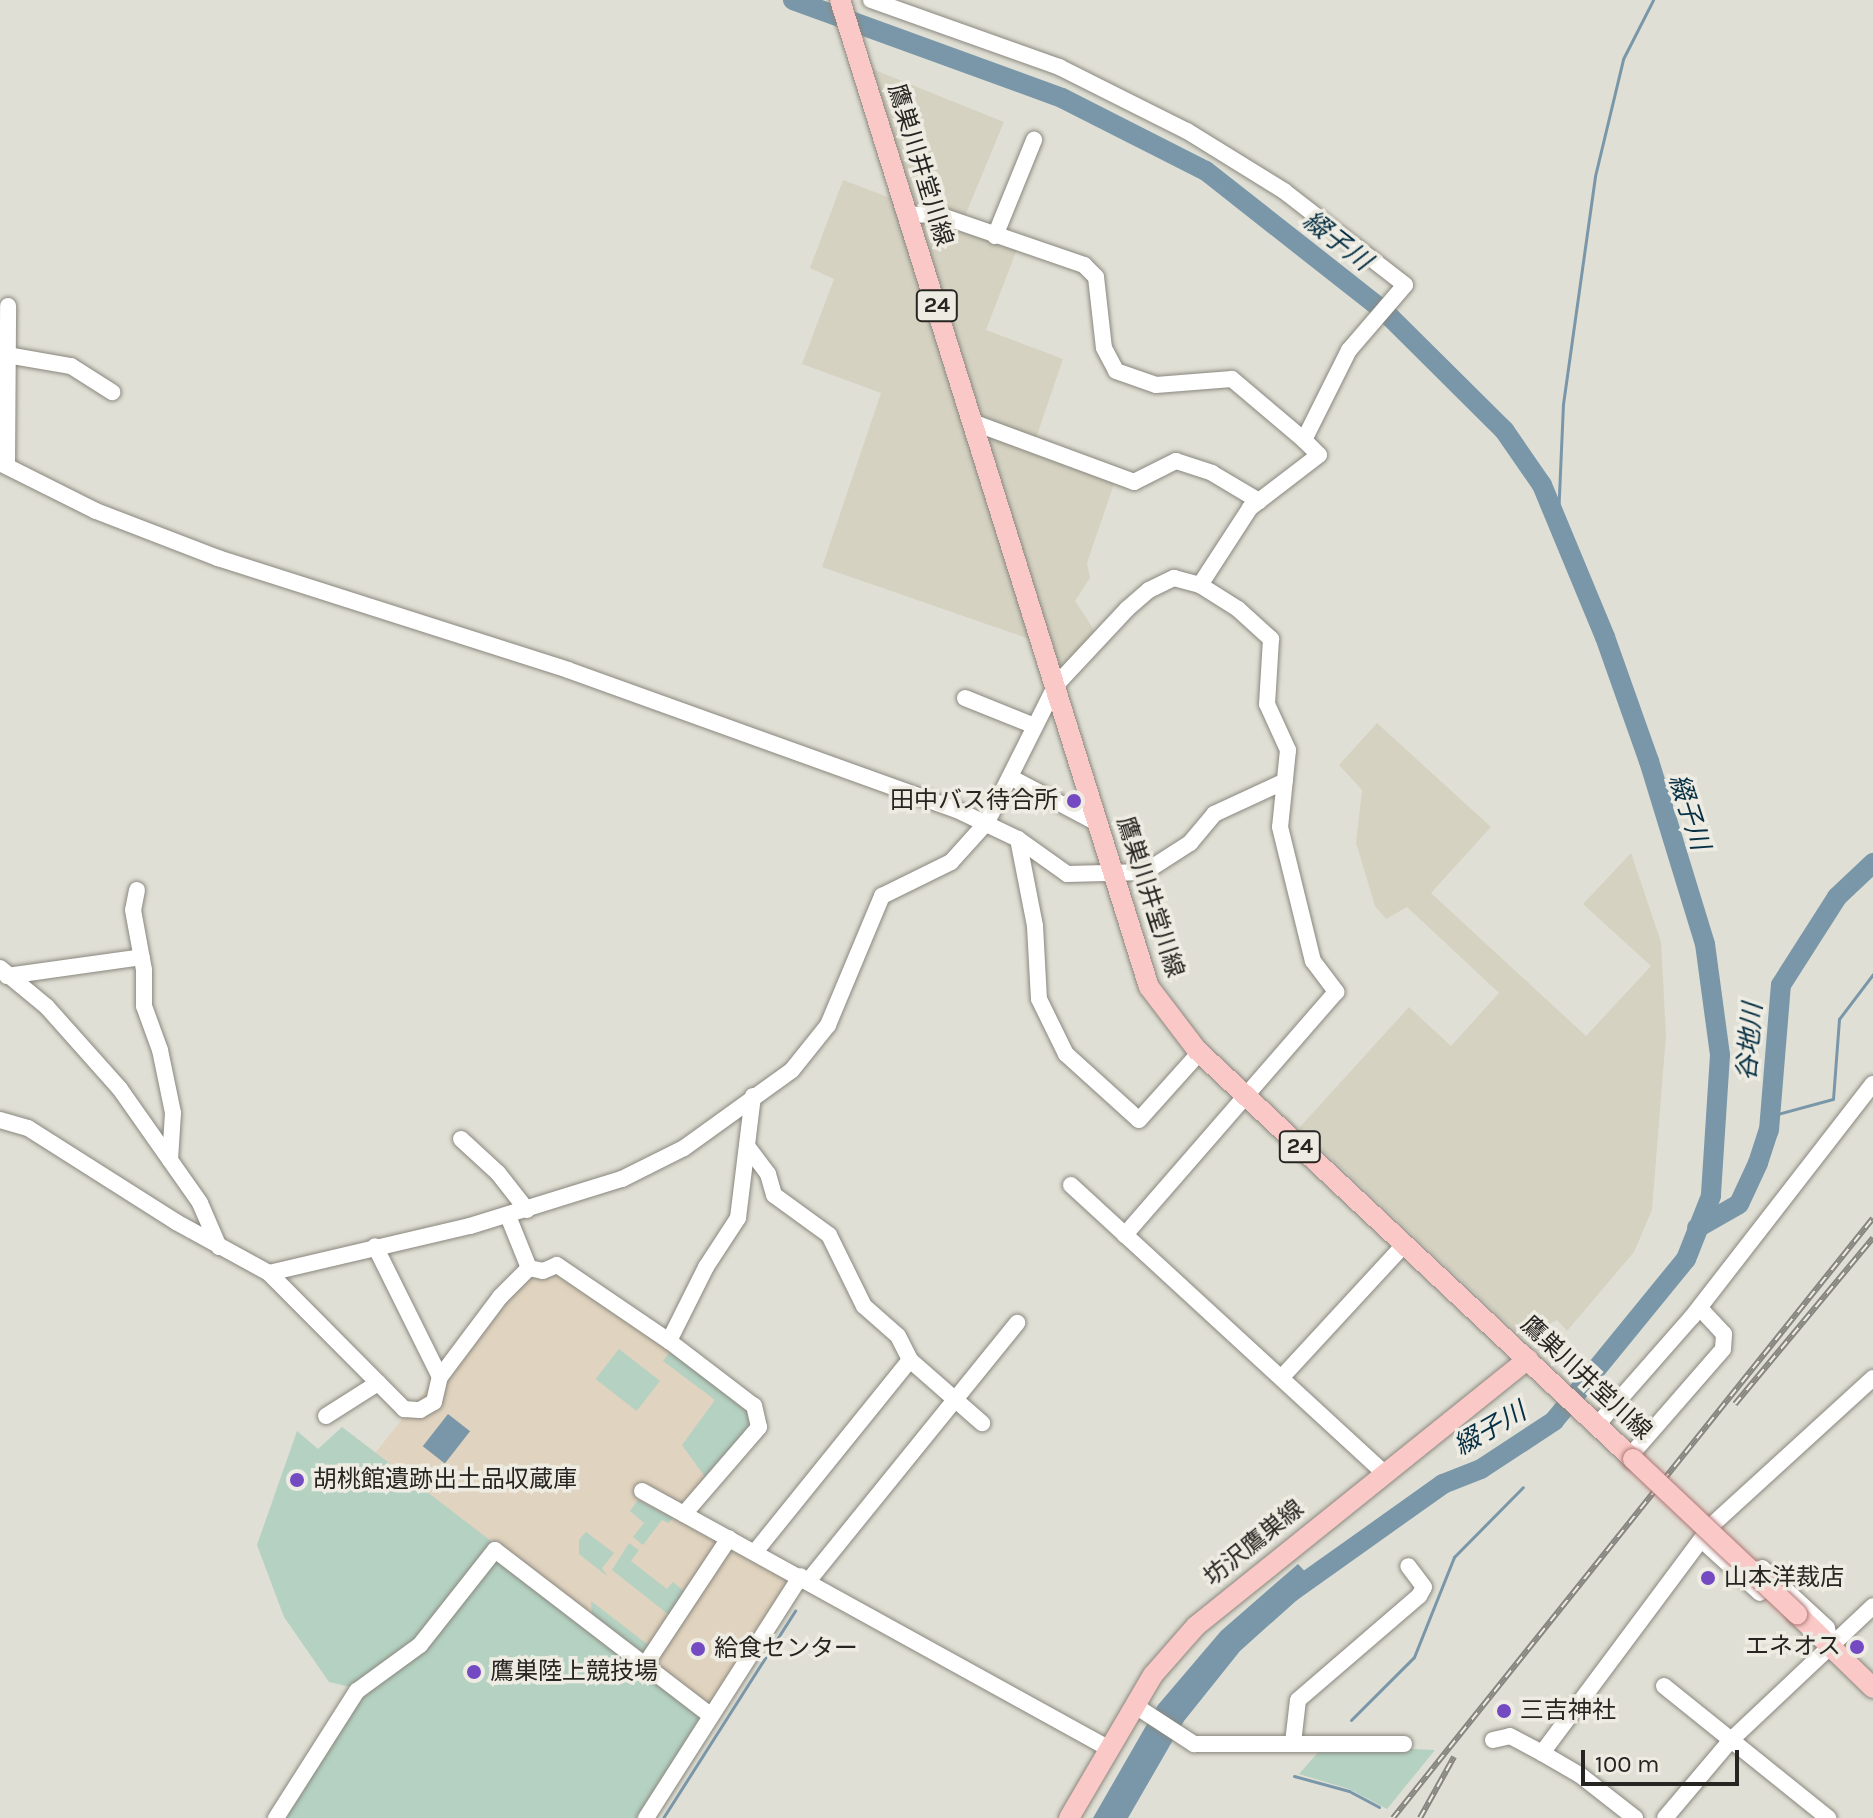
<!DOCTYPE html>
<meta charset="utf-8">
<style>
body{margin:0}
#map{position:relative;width:1873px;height:1818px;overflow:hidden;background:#e0dfd5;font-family:Karla,"Noto Sans JP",sans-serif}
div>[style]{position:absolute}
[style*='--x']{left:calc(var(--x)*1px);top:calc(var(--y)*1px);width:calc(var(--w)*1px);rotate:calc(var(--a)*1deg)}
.built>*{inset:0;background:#d5d2c2}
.education>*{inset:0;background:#e0d3bf}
.green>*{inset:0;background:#b4d1c2;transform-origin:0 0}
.water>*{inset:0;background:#7a97a9;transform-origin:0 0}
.stream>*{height:3px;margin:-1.5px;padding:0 1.5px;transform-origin:1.5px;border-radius:1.5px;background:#7a97a9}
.river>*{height:20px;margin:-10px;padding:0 10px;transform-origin:10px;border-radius:10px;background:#7a97a9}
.roads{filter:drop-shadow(0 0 2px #89877e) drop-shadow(0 0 2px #89877e)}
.minor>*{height:16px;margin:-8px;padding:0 8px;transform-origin:8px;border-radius:8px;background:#fff}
.major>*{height:20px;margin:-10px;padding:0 10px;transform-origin:10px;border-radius:10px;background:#fac8c6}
.rail>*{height:6px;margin-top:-3px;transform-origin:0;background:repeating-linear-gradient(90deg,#eeece2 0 9px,#86857f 0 18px);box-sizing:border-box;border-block:2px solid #86857f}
.bridges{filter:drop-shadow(0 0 2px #ad7774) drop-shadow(0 0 2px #ad7774)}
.major-bridge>*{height:20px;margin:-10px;padding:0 10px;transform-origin:10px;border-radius:10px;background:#fac8c6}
.dots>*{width:22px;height:22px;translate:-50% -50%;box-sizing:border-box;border:4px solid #eeece2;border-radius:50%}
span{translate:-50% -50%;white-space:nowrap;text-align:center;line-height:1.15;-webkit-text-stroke:7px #eeece2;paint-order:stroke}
.shield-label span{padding:2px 6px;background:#eeece2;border:2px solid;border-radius:6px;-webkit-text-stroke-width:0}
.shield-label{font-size:22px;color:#262522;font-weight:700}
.street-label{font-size:24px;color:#262522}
.poi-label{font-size:24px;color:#262522}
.right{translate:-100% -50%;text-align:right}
.left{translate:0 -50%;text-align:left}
.water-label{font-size:26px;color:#052f44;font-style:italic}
.scale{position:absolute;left:1581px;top:1750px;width:158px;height:36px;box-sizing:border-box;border:4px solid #262522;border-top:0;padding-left:10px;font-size:24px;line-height:28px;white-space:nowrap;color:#262522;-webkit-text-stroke:6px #eeece2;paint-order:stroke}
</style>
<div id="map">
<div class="built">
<div style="clip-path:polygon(855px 62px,1004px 122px,962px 223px,1019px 244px,986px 330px,1063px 359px,1034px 444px,1117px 475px,1087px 563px,1090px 578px,1075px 601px,1095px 631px,1062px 669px,1053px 666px,1038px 642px,822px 567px,881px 393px,802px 364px,834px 279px,810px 268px,843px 180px,893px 199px)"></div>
<div style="clip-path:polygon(1377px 723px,1491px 827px,1431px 893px,1586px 1036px,1651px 966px,1583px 904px,1631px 853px,1661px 942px,1666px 1035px,1652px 1210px,1634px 1252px,1567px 1331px,1557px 1320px,1523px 1338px,1299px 1128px,1409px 1007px,1451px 1046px,1499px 993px,1407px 907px,1386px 919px,1375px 906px,1356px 843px,1362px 790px,1339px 765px)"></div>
</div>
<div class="education">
<div style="clip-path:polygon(519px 1274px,559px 1274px,575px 1280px,754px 1414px,683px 1506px,793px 1580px,711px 1709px,375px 1453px)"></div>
</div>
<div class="green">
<div style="left:619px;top:1349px;width:52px;height:38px;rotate:38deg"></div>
<div style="clip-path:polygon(670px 1352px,722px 1387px,752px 1415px,753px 1424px,706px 1478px,682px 1445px,715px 1400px,663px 1361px)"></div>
<div style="clip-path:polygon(342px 1427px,711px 1709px,647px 1818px,277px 1818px,359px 1689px,329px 1682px,284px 1617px,257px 1545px,297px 1431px,318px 1449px)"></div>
<div style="clip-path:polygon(638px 1500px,673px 1518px,668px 1523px,662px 1520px,643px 1545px,633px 1537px,644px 1523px,630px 1511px)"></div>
<div style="clip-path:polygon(586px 1532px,614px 1553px,602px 1568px,607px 1576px,579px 1554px,579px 1540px)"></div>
<div style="clip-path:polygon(629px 1543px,639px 1550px,631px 1561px,667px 1589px,673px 1582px,685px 1592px,669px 1615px,612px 1570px)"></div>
<div style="clip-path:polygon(591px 1601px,647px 1644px,655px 1640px,645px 1656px,592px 1616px)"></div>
<div style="clip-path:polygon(1322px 1748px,1392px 1748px,1435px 1750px,1387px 1809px,1349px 1789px,1299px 1774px)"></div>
</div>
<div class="water">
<div style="left:448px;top:1414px;width:28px;height:41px;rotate:38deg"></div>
<div style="clip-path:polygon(1298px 1564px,1316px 1583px,1240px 1651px,1184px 1721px,1128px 1818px,1093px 1818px,1158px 1705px,1221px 1631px)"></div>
</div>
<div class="stream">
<div style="--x:1558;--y:518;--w:114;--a:-87.5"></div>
<div style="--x:1563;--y:404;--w:230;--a:-82"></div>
<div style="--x:1595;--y:176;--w:120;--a:-76.5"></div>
<div style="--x:1623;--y:59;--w:66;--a:-63"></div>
<div style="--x:1770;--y:1116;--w:65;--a:-15.1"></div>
<div style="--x:1833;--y:1099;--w:80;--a:-85.7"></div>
<div style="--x:1839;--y:1019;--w:56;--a:-52.9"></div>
<div style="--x:1351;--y:1720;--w:89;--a:-45"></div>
<div style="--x:1414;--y:1657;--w:108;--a:-68.2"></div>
<div style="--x:1454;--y:1557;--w:98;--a:-45.4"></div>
<div style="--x:1294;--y:1776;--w:57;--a:15.3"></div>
<div style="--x:1349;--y:1791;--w:34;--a:28"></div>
<div style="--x:663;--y:1818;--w:246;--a:-57.5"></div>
</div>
<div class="river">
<div style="--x:793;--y:0;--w:286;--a:20"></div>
<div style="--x:1062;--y:98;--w:161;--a:26.9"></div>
<div style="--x:1206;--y:171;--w:228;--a:38.2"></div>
<div style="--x:1385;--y:312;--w:168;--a:44.8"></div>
<div style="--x:1504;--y:430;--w:67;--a:55.4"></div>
<div style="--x:1542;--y:485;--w:165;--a:67.5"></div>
<div style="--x:1605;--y:637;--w:132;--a:70.5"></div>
<div style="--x:1649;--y:761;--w:191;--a:73"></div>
<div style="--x:1705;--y:944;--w:112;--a:82.3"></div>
<div style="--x:1720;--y:1055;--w:141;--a:93.7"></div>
<div style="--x:1711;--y:1196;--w:68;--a:111.6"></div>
<div style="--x:1686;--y:1259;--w:209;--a:129.2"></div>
<div style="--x:1554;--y:1421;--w:87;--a:146.7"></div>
<div style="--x:1481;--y:1469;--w:41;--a:158.5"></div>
<div style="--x:1443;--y:1484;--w:186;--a:144.6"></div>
<div style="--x:1697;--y:1228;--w:48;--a:-29.7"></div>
<div style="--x:1739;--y:1204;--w:45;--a:-65.1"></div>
<div style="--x:1758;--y:1163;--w:35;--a:-72"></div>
<div style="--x:1769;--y:1130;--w:145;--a:-85.3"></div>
<div style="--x:1781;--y:985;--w:104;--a:-57.5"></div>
<div style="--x:1837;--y:897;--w:50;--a:-43.4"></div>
</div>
<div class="roads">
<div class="minor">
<div style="--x:871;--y:0;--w:200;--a:19.6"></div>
<div style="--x:1059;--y:67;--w:143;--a:26.6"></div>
<div style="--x:1187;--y:131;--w:114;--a:31.7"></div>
<div style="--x:1284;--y:191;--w:153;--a:37.8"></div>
<div style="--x:1405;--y:285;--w:86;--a:130.7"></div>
<div style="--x:1349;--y:350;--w:101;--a:116.6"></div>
<div style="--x:1304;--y:440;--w:21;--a:45"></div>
<div style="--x:1319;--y:455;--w:87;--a:142.5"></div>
<div style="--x:1250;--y:508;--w:92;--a:123"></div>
<div style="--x:908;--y:215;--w:28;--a:-2"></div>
<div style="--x:936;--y:214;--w:157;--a:19"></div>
<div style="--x:1084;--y:265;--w:17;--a:45"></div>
<div style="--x:1096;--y:277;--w:71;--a:83.6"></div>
<div style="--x:1104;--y:348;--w:26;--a:62"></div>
<div style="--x:1116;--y:371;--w:42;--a:19.3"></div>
<div style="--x:1156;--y:385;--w:76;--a:-4.5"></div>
<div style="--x:1232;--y:379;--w:94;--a:40.3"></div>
<div style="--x:995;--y:236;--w:104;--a:-67.9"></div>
<div style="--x:7;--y:355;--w:65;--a:9.8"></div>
<div style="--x:71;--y:366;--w:49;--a:32.4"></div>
<div style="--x:972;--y:422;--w:173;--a:20.3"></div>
<div style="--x:1134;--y:482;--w:47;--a:-26.6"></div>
<div style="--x:1176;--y:461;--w:38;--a:18"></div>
<div style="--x:1212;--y:473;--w:55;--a:30.8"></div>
<div style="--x:0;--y:463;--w:107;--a:26.6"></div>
<div style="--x:96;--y:511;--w:131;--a:21.1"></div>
<div style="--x:218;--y:558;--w:367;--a:17.7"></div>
<div style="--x:568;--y:670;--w:413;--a:19.8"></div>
<div style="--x:957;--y:810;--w:68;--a:25.4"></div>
<div style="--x:1018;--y:839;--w:60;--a:35.5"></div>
<div style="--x:1067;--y:874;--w:78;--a:-1.5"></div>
<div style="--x:1145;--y:872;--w:54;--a:-32.8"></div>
<div style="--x:1190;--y:843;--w:38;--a:-50"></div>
<div style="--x:1214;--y:814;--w:78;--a:-24.9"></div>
<div style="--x:7;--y:466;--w:160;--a:-89.6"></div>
<div style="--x:965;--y:698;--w:72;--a:21.9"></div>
<div style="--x:1010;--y:777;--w:101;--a:27.8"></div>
<div style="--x:1018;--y:839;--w:89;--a:78.9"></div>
<div style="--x:1035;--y:926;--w:73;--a:86.9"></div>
<div style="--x:1039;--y:999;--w:61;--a:63.9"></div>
<div style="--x:1066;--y:1054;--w:98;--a:42.1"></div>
<div style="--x:1139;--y:1120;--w:91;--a:-48.1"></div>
<div style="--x:137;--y:890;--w:20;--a:101"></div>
<div style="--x:133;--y:910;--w:61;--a:79.6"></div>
<div style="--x:144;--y:970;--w:36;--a:90"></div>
<div style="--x:144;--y:1006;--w:47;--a:70"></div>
<div style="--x:160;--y:1050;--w:64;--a:78.3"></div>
<div style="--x:173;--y:1113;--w:47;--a:93.7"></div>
<div style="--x:0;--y:968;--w:61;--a:39.7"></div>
<div style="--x:47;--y:1007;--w:110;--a:48.3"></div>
<div style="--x:120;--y:1089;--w:139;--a:54.9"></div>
<div style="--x:200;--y:1203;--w:48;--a:66.6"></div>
<div style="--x:7;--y:976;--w:136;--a:-8"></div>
<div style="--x:0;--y:1120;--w:29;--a:16"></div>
<div style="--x:28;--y:1128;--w:175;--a:32.4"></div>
<div style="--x:176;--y:1222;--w:106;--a:28.7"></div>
<div style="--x:269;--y:1273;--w:192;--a:45.2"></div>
<div style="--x:404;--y:1409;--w:16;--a:4"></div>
<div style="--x:420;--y:1410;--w:16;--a:-30"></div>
<div style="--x:434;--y:1402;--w:26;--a:-77"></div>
<div style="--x:440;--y:1377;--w:146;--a:-116.4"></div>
<div style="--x:461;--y:1139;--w:50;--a:42.6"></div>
<div style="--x:498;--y:1173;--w:47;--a:51.9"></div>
<div style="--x:747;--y:1146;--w:35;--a:53"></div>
<div style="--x:768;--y:1174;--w:22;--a:74"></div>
<div style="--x:774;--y:1195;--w:68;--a:36"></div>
<div style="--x:829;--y:1235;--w:79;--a:63.8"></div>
<div style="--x:864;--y:1306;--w:45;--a:41.4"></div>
<div style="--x:898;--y:1336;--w:27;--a:63"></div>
<div style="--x:1071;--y:1185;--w:425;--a:42.6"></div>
<div style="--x:529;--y:1268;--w:14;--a:12"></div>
<div style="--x:543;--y:1271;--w:15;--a:-23"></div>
<div style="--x:557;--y:1265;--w:135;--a:34.2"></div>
<div style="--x:269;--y:1273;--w:206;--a:-13.2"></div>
<div style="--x:470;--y:1226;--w:159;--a:-17.2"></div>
<div style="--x:622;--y:1179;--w:69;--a:-26.6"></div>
<div style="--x:684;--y:1148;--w:133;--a:-35.8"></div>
<div style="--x:792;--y:1070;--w:58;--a:-51.3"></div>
<div style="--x:828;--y:1025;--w:140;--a:-67.3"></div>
<div style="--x:882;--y:896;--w:77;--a:-26.2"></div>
<div style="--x:951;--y:862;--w:54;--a:-48"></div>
<div style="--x:987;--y:822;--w:153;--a:-63.3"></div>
<div style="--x:1056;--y:685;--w:104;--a:-46.9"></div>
<div style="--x:1127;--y:609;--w:29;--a:-41"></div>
<div style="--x:1149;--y:590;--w:28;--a:-26"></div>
<div style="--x:1174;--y:578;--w:27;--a:15"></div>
<div style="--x:1200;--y:585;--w:45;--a:32.3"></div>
<div style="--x:1238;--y:609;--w:45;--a:42.3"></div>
<div style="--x:1271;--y:639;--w:65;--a:93.5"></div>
<div style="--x:1267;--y:704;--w:51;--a:65.5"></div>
<div style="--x:1288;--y:750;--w:77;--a:95.9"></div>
<div style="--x:1280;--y:827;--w:138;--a:76.2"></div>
<div style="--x:1313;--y:961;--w:39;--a:53"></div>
<div style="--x:1336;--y:992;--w:322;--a:131"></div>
<div style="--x:440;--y:1377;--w:100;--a:-53.1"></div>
<div style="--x:500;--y:1297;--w:41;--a:-45"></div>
<div style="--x:529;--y:1268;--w:56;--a:-112"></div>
<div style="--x:1282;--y:1377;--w:180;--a:-47.3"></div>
<div style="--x:326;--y:1416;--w:62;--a:-32.4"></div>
<div style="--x:1597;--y:1425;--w:144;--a:-48.7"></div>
<div style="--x:1692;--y:1317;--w:295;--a:-52.2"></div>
<div style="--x:1637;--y:1448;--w:131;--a:-49"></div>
<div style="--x:1723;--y:1349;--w:15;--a:-86"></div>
<div style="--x:1724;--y:1334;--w:35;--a:-133"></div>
<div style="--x:642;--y:1491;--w:530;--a:28.89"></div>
<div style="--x:684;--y:1514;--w:115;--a:-49.2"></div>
<div style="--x:759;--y:1427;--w:22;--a:-103"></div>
<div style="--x:754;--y:1406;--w:107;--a:-142.6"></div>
<div style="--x:669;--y:1341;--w:83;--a:-63.4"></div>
<div style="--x:706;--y:1267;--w:59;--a:-56.9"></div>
<div style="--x:738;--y:1218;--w:123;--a:-83"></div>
<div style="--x:1703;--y:1541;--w:77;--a:42.4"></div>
<div style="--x:755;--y:1552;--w:247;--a:-51.1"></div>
<div style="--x:910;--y:1360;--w:96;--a:41.2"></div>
<div style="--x:1762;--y:1568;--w:88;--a:42.7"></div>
<div style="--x:1827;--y:1628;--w:17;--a:80"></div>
<div style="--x:809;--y:1580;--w:331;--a:-51"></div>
<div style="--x:645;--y:1665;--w:152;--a:-56.5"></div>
<div style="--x:1664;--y:1686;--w:211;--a:38.8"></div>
<div style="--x:1134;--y:1705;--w:72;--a:33"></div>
<div style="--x:1194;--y:1744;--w:210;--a:0"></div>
<div style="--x:1493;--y:1740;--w:17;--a:-13"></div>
<div style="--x:1510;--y:1736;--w:36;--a:28"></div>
<div style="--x:1542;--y:1753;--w:44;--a:30.1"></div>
<div style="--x:1580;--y:1775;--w:70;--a:38"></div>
<div style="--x:1293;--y:1743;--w:43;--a:-83.4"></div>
<div style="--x:1298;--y:1700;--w:160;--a:-40.7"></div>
<div style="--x:1419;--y:1596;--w:10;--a:-61"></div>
<div style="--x:1424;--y:1587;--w:26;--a:-127"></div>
<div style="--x:1542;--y:1753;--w:284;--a:-53.3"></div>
<div style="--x:1712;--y:1525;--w:218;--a:-42.4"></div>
<div style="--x:276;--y:1818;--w:151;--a:-57.5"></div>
<div style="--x:357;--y:1691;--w:78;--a:-36.1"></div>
<div style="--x:420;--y:1645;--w:121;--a:-51.7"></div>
<div style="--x:495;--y:1550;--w:272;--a:37.5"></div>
<div style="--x:646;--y:1818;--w:287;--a:-57.4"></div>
<div style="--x:1665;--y:1818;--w:102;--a:-49.8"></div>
<div style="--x:1731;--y:1740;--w:195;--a:-43.3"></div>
</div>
<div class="major">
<div style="--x:840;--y:0;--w:1034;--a:72.62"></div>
<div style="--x:1149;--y:987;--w:79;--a:52.7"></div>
<div style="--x:1197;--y:1050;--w:598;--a:43.17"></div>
<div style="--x:1797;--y:1614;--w:106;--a:44.2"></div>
<div style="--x:1069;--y:1818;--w:166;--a:-59.6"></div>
<div style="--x:1153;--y:1675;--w:65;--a:-48.7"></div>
<div style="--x:1196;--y:1626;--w:426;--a:-38.8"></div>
</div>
</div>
<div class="rail">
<div style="--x:1735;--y:1404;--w:216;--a:-50.3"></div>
<div style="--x:1393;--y:1818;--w:768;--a:-51.34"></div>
<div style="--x:1420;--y:1818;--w:70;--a:-60.9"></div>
</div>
<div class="bridges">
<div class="major-bridge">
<div style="--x:1633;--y:1459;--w:226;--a:43.4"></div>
</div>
</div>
<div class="dots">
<div style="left:1074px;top:801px;background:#734ac2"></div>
<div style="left:297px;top:1480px;background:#734ac2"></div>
<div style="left:1708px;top:1578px;background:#734ac2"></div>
<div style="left:1857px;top:1647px;background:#734ac2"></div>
<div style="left:698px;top:1649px;background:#734ac2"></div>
<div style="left:474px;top:1672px;background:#734ac2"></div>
<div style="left:1504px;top:1711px;background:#734ac2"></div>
</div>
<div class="shield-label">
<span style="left:937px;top:306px">24</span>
<span style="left:1300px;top:1147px">24</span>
</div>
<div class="street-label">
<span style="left:920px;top:165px;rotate:73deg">鷹巣川井堂川線</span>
<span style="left:1150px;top:897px;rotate:72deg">鷹巣川井堂川線</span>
<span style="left:1586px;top:1378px;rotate:43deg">鷹巣川井堂川線</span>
<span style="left:1254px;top:1543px;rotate:-39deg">坊沢鷹巣線</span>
</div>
<div class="poi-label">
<span class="right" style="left:1058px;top:801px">田中バス待合所</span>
<span class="left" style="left:313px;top:1480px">胡桃館遺跡出土品収蔵庫</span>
<span class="left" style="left:1724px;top:1578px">山本洋裁店</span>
<span class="right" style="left:1841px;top:1647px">エネオス</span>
<span class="left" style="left:714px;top:1649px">給食センター</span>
<span class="left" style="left:490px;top:1672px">鷹巣陸上競技場</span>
<span class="left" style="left:1520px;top:1711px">三吉神社</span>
</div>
<div class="water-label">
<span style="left:1337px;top:241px;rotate:38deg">綴子川</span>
<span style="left:1689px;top:812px;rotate:72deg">綴子川</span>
<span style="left:1750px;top:1042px;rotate:-85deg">谷地川</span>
<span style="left:1490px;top:1429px;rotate:-30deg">綴子川</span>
</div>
<div class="scale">100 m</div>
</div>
